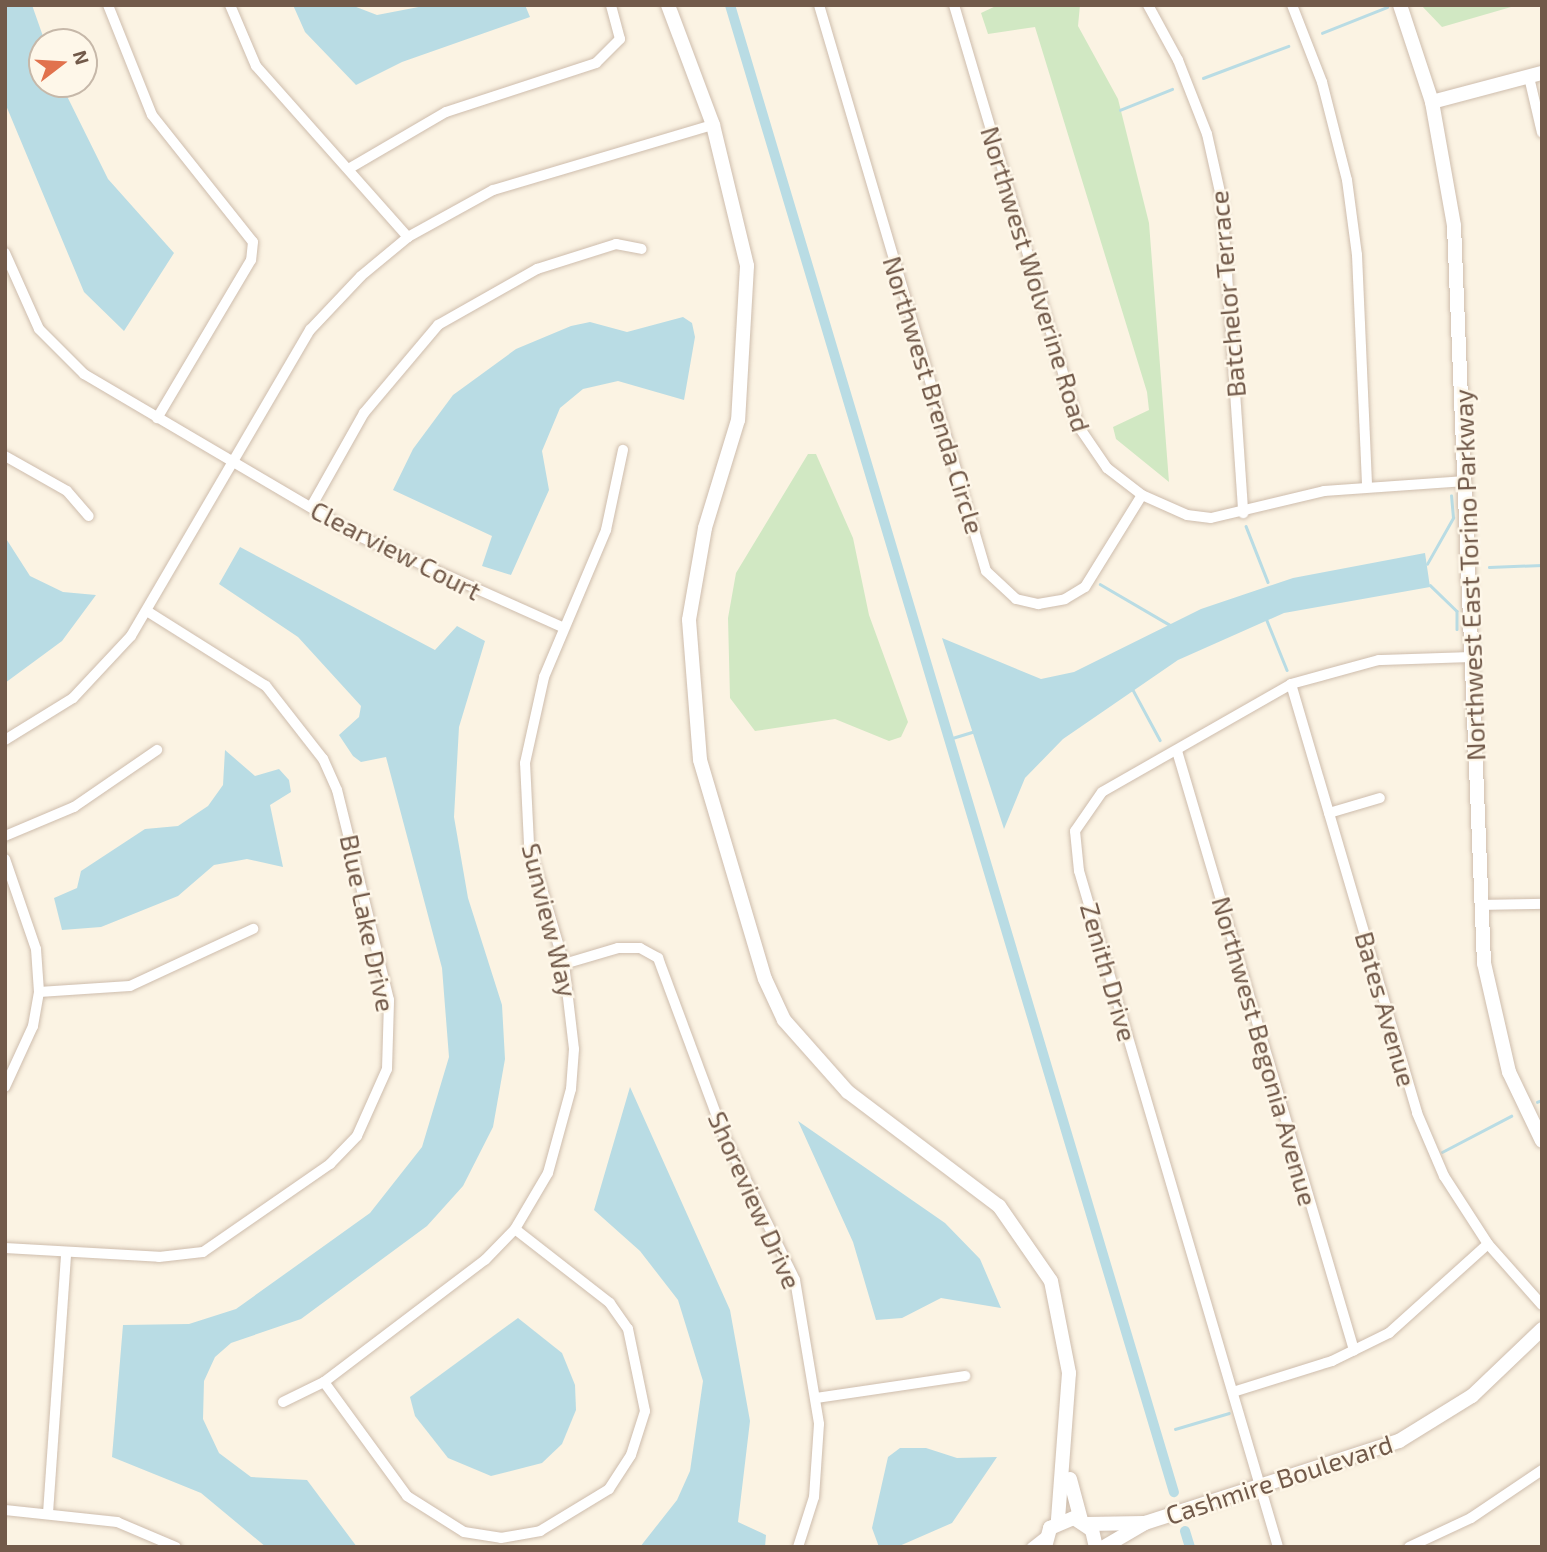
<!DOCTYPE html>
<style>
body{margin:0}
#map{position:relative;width:1547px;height:1552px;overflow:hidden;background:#fbf3e3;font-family:"Exo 2",sans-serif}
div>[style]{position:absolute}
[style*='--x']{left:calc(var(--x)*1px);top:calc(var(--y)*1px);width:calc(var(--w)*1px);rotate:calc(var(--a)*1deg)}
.green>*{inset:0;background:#d1e8c3}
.water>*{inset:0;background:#b9dce4}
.stream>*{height:2.5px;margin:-1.25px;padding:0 1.25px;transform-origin:1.25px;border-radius:1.25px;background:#b9dce4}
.canal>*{height:10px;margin:-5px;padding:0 5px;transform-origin:5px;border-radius:5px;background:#b9dce4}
.roads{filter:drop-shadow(0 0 2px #cebdad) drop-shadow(0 0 2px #cebdad)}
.street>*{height:10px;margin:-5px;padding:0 5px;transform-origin:5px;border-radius:5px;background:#fff}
.secondary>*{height:14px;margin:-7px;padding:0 7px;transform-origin:7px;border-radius:7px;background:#fff}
span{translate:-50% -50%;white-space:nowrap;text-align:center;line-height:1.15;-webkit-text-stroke:5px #fef7e9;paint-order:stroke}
.street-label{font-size:26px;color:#725a4a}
.frame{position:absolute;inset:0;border:7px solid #725a4a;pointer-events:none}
.north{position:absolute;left:28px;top:28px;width:70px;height:70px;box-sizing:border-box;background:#fef7e9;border:2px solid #c6b8a9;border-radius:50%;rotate:73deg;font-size:19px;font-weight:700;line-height:28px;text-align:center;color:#725a4a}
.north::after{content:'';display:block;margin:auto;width:24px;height:32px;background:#e1724d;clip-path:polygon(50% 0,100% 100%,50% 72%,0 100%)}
</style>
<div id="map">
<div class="green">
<div style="clip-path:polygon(998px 5px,1080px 5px,1078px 26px,1118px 99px,1149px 223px,1169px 482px,1116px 439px,1113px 427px,1149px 410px,1147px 392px,1035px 27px,988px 34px,981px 13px)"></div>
<div style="clip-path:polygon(1421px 5px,1518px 5px,1442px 27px)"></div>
<div style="clip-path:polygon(808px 454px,816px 454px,853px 538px,869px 615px,908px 722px,901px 737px,889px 741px,835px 719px,755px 731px,730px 698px,728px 618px,736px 573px)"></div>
</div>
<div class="water">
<div style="clip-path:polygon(5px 5px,32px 5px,45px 42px,42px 84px,61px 84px,108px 179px,174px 253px,124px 331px,84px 292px,5px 103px)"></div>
<div style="clip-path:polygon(293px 5px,351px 5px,377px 15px,429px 5px,525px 5px,530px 17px,402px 62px,356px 85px,305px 32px)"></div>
<div style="clip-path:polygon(683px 317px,692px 323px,695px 337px,684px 400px,618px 381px,583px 389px,560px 408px,542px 451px,549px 490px,511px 575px,482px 566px,492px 536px,393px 490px,413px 449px,453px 395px,516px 349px,571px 326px,590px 322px,627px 332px)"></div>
<div style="clip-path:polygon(5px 537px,30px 576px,63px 592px,96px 595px,62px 641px,5px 683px)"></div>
<div style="clip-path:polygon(240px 547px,435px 650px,457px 626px,485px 641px,459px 727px,454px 817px,468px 898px,502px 1005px,505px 1059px,493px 1127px,463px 1186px,427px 1226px,301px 1319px,231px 1343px,215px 1357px,204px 1381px,203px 1419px,219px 1453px,251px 1477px,307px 1480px,357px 1547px,266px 1547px,201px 1493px,112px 1457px,123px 1325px,189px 1324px,236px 1309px,370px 1213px,422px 1147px,449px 1057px,442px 968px,386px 757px,361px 762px,353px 756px,339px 735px,359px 717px,361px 706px,298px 637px,219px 584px)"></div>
<div style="clip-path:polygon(1425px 553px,1430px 587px,1284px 613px,1178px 660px,1063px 739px,1025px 778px,1004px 829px,942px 638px,1041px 679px,1074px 672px,1201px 609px,1293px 578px)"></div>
<div style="clip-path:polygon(225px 750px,255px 776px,279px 769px,289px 780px,291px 792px,270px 805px,283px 867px,247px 859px,214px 865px,178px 896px,101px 927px,62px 930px,54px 898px,77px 888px,81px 871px,145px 829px,178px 826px,208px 806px,223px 785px)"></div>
<div style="clip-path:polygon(630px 1087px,730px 1310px,750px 1421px,738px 1522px,766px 1535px,765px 1547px,640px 1547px,677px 1500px,690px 1471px,703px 1381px,678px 1300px,640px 1251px,594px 1210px)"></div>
<div style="clip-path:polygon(798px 1121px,945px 1223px,980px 1259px,1001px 1308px,941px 1298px,902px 1318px,876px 1320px,853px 1242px)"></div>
<div style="clip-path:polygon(518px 1318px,562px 1353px,575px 1385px,576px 1410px,562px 1444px,542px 1463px,491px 1476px,448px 1458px,415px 1416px,410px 1397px)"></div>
<div style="clip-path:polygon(926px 1448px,957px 1458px,997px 1457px,952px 1523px,897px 1547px,879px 1547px,872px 1528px,888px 1457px,900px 1448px)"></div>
</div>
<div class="stream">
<div style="--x:1322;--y:33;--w:70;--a:-21.8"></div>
<div style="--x:1203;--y:78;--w:91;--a:-20.6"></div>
<div style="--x:1120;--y:110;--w:56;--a:-22"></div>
<div style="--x:1246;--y:526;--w:60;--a:68.6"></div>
<div style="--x:1427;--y:564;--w:53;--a:-60.5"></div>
<div style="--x:1453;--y:518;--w:22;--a:-95"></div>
<div style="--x:1489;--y:567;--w:53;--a:-2.2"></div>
<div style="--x:1100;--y:584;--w:83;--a:30.3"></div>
<div style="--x:1430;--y:585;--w:37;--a:44"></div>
<div style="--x:1457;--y:611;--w:18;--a:90"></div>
<div style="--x:1266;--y:618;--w:56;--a:68"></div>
<div style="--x:1132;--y:688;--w:59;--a:61.7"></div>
<div style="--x:949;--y:739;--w:27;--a:-17"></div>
<div style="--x:1537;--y:1102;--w:5;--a:-22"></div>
<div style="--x:1442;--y:1152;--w:78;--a:-27.6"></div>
<div style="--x:1175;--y:1429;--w:56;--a:-16.5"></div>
</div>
<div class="canal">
<div style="--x:730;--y:5;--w:1552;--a:73.38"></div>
<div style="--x:1185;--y:1531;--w:17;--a:73"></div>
</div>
<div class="roads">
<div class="street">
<div style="--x:108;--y:5;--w:118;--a:68.2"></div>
<div style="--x:152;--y:115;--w:162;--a:51.5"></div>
<div style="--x:253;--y:242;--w:18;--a:96"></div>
<div style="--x:251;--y:260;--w:184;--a:120.7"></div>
<div style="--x:230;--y:5;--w:66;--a:66.9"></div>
<div style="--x:256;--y:66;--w:229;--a:48.4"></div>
<div style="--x:819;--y:5;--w:590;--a:73.56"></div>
<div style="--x:986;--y:571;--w:41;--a:43"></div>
<div style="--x:1016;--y:599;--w:23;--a:13"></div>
<div style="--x:1038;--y:604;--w:27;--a:-10"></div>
<div style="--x:1065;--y:599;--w:23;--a:-31"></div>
<div style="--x:1085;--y:587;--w:108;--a:-58.2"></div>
<div style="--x:954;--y:5;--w:440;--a:73.5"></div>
<div style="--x:1079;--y:427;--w:50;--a:55.7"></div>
<div style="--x:1107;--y:468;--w:44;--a:37.6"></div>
<div style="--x:1142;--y:495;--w:49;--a:24"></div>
<div style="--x:1187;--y:515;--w:24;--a:7"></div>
<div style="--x:1211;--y:518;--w:116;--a:-13.4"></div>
<div style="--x:1324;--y:491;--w:142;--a:-4"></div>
<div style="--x:1148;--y:5;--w:63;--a:61.4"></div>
<div style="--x:1178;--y:60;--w:79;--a:68.6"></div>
<div style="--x:1207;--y:134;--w:69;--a:77.4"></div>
<div style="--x:1222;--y:201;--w:313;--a:86.1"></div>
<div style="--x:1292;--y:5;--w:83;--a:68.7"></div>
<div style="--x:1322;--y:82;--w:101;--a:75.7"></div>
<div style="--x:1347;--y:180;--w:76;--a:82.4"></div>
<div style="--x:1357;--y:255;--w:232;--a:87.5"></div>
<div style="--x:1529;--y:77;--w:57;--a:76.9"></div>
<div style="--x:350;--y:168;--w:111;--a:-30.3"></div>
<div style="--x:446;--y:112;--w:158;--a:-18.1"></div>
<div style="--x:596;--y:63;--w:34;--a:-45"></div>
<div style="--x:620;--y:39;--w:35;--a:-105"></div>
<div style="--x:5;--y:253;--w:83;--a:65.9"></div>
<div style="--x:39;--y:329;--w:64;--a:45"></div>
<div style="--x:84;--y:374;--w:321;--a:30.5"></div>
<div style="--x:361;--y:537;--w:222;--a:24.1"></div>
<div style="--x:5;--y:456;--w:71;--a:29.4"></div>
<div style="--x:67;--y:491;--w:33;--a:49"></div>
<div style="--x:311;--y:507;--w:108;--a:-60.6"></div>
<div style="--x:364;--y:413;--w:115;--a:-49.9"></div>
<div style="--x:438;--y:325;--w:114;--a:-29.5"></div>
<div style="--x:537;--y:269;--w:83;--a:-17.6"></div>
<div style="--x:616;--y:244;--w:26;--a:11"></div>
<div style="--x:1291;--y:684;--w:447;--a:73.6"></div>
<div style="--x:1417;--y:1113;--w:69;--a:66.8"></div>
<div style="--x:1444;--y:1176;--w:81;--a:57.1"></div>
<div style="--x:1488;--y:1244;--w:81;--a:48.5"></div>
<div style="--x:5;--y:740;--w:80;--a:-31.7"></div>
<div style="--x:73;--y:698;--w:85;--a:-46.9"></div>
<div style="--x:131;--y:636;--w:355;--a:-59.7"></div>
<div style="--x:310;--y:330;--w:74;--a:-46.6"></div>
<div style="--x:361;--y:276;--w:61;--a:-39.7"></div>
<div style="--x:408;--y:237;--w:97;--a:-28.9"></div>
<div style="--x:493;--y:190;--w:229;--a:-16.5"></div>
<div style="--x:1177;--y:751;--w:625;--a:73.54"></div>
<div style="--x:1329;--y:813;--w:53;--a:-16.4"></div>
<div style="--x:5;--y:836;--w:75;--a:-22.8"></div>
<div style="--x:74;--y:807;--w:101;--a:-34.5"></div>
<div style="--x:5;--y:859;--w:95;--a:71"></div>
<div style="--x:36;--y:949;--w:43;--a:86"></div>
<div style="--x:39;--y:992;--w:35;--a:100"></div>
<div style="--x:33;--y:1026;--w:67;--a:114.7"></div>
<div style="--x:1482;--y:905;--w:60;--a:-1"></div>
<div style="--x:564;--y:964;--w:56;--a:-16.5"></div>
<div style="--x:618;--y:948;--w:22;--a:0"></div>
<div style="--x:640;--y:948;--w:21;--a:29"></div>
<div style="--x:658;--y:958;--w:189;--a:69.6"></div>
<div style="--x:724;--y:1135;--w:161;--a:63.9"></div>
<div style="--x:795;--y:1280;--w:146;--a:80.5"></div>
<div style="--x:819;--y:1424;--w:73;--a:93.9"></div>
<div style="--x:814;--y:1497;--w:52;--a:107.7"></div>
<div style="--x:39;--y:992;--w:91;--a:-3.8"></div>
<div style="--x:130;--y:986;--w:136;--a:-24.9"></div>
<div style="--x:5;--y:1248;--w:154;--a:3.3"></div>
<div style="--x:159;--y:1257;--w:44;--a:-6.5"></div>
<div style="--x:203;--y:1252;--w:155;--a:-34.7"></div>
<div style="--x:330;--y:1164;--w:39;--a:-46"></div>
<div style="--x:357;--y:1136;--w:73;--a:-65.9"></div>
<div style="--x:387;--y:1069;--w:69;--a:-88.3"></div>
<div style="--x:389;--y:1000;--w:216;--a:-103.9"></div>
<div style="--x:337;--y:790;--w:34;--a:-114"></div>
<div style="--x:323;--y:759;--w:93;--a:-128"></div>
<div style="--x:266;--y:686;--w:141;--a:-147.8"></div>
<div style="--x:324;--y:1382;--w:141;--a:53.9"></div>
<div style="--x:407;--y:1496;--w:67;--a:32.3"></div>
<div style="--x:464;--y:1532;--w:37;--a:9"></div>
<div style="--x:501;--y:1538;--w:40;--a:-10"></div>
<div style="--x:540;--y:1531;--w:81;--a:-31.3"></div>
<div style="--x:609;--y:1489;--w:40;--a:-57.1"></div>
<div style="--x:631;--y:1455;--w:46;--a:-72.3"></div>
<div style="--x:645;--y:1411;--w:84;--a:-101.7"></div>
<div style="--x:628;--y:1329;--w:32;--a:-125"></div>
<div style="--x:610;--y:1303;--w:120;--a:-142.1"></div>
<div style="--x:1233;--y:1392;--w:104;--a:-17.4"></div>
<div style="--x:1332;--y:1361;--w:64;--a:-26.2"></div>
<div style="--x:1389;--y:1333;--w:133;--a:-42"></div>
<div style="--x:816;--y:1398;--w:151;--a:-8.4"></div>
<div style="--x:283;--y:1402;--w:46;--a:-26"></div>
<div style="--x:324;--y:1382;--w:202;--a:-37.2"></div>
<div style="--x:485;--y:1260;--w:43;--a:-45.9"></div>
<div style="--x:515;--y:1229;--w:65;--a:-59.5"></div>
<div style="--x:548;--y:1173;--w:87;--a:-74.7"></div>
<div style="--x:571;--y:1089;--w:40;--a:-85.7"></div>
<div style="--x:574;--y:1049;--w:86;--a:-96.7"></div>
<div style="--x:564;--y:964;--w:125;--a:-106.3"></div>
<div style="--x:529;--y:844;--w:81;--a:-92.8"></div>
<div style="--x:525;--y:763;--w:88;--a:-77.5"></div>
<div style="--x:544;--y:677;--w:160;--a:-67.1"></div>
<div style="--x:606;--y:530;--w:82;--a:-78"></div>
<div style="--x:5;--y:1510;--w:113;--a:6.1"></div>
<div style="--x:117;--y:1522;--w:64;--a:23"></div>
<div style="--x:48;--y:1513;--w:261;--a:-86"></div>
<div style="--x:1032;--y:1547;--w:18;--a:-38"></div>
<div style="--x:1278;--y:1547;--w:705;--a:-106.4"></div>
<div style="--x:1079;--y:871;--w:40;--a:-95.7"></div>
<div style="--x:1075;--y:831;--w:47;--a:-55.3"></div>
<div style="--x:1102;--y:792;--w:218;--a:-29.7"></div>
<div style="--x:1291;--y:684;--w:91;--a:-15.3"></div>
<div style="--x:1379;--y:660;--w:95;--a:-1.8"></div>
<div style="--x:1409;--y:1547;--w:68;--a:-25.1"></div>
<div style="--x:1471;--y:1518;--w:86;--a:-34.1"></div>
</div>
<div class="secondary">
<div style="--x:668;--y:5;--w:128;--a:69.4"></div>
<div style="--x:713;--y:125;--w:145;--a:76.4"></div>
<div style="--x:747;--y:266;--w:154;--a:93.3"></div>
<div style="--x:738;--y:420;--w:113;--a:107"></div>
<div style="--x:705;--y:528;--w:93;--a:99.9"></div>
<div style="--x:689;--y:620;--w:140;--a:85.5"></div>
<div style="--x:700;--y:760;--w:228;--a:73.5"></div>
<div style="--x:765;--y:979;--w:45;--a:65.1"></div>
<div style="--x:784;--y:1020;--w:96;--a:48.4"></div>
<div style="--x:848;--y:1092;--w:189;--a:37.1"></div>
<div style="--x:999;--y:1206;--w:91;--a:55.3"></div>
<div style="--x:1051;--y:1281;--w:94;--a:78.9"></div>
<div style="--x:1069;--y:1373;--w:148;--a:94.3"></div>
<div style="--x:1400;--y:5;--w:102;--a:71.7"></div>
<div style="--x:1432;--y:102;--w:126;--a:79.9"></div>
<div style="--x:1454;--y:226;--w:738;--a:87.67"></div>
<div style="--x:1484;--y:963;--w:112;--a:77.1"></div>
<div style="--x:1509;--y:1072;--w:76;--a:64.4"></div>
<div style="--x:1432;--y:102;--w:114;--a:-14.8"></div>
<div style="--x:1070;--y:1479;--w:42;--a:75"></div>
<div style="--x:1087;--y:1524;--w:57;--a:-1"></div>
<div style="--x:1045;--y:1547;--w:20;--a:-75"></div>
<div style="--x:1050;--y:1528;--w:26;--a:-23"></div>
<div style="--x:1074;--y:1518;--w:22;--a:34"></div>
<div style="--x:1092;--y:1530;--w:17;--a:77"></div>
<div style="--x:1104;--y:1547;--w:48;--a:-30.3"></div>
<div style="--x:1145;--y:1523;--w:267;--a:-17.9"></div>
<div style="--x:1399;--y:1441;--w:86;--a:-31.7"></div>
<div style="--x:1472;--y:1396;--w:97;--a:-43.7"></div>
</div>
</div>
<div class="street-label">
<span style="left:1036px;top:279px;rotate:73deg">Northwest Wolverine Road</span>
<span style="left:1227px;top:294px;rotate:-95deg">Batchelor Terrace</span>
<span style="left:934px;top:395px;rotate:73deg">Northwest Brenda Circle</span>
<span style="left:396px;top:550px;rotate:27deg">Clearview Court</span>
<span style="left:1469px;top:575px;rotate:-92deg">Northwest East Torino Parkway</span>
<span style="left:550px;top:920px;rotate:76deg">Sunview Way</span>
<span style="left:368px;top:923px;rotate:78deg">Blue Lake Drive</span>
<span style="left:1109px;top:972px;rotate:74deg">Zenith Drive</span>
<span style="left:1386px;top:1009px;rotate:74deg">Bates Avenue</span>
<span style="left:1265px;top:1051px;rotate:74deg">Northwest Begonia Avenue</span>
<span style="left:755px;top:1200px;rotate:66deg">Shoreview Drive</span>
<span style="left:1279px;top:1479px;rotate:-18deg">Cashmire Boulevard</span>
</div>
<div class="frame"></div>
<div class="north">N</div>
</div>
